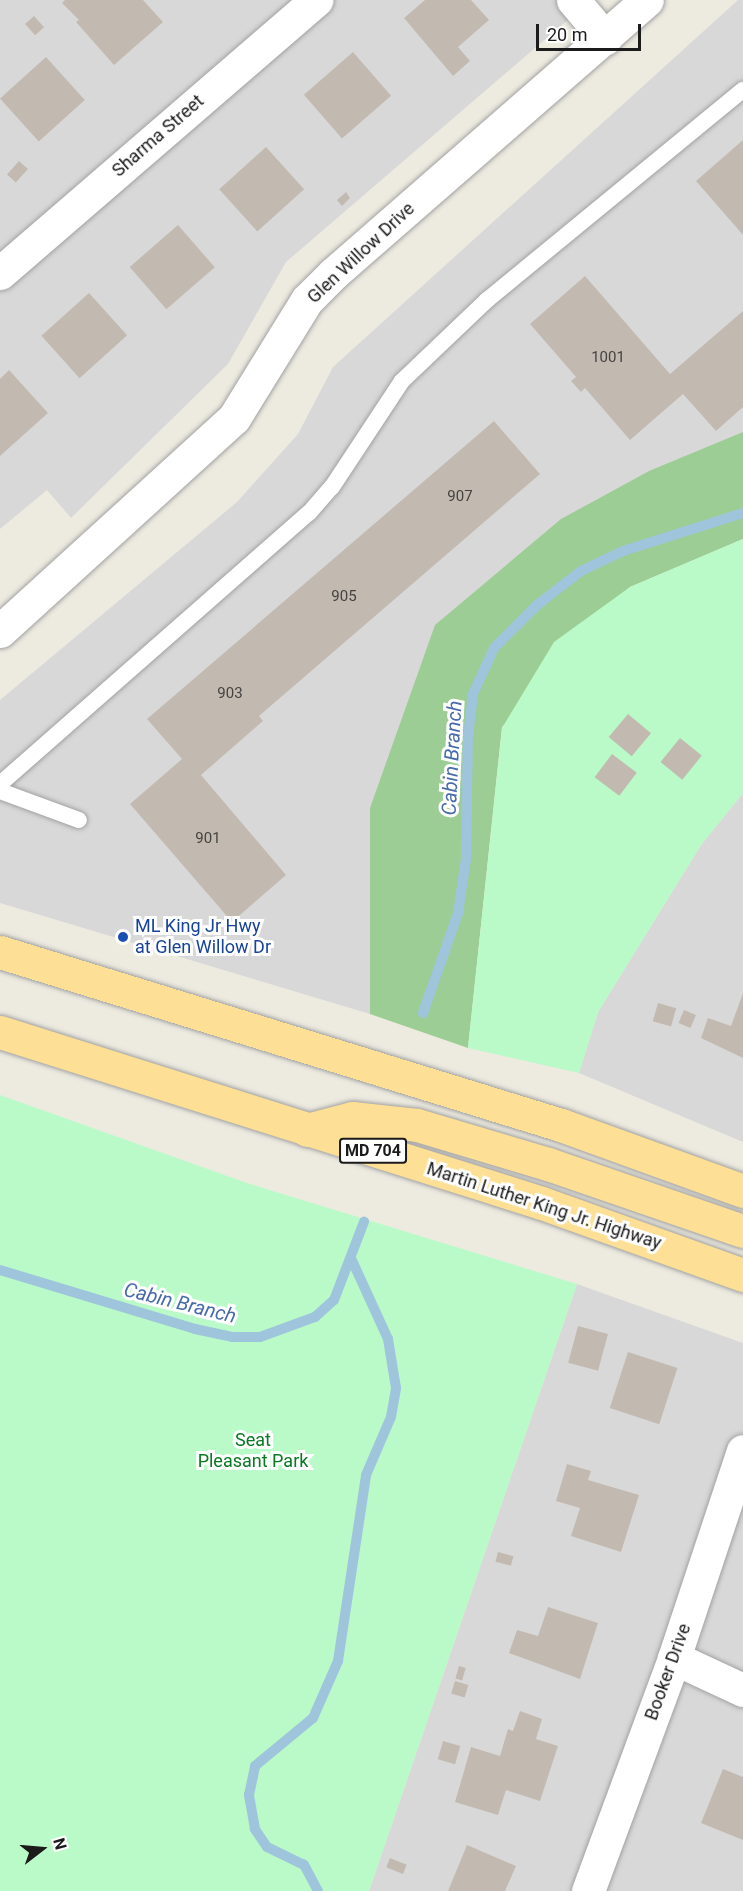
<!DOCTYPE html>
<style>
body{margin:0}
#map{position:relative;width:743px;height:1891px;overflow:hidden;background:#edebe0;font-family:Roboto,sans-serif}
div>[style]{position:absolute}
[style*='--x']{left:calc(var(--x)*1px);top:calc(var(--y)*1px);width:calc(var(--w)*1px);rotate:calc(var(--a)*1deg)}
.residential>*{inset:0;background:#d9d8d8}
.forest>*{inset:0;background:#9ccd94}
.park>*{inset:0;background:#bafac8}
.stream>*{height:10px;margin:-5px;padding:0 5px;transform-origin:5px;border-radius:5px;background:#9fc5dc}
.building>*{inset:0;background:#c2bab0;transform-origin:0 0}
.roads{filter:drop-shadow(0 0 2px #a2a2a2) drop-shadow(0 0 2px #a2a2a2)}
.lane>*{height:16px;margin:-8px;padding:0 8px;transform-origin:8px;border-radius:8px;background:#fff}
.street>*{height:33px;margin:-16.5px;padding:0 16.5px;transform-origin:16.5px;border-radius:16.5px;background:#fff}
.primary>*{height:33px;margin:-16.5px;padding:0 16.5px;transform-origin:16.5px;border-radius:16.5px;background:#fddf95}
.dots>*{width:16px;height:16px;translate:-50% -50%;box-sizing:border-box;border:3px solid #fff;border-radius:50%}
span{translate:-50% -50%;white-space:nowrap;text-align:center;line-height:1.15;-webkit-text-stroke:6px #fff;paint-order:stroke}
.number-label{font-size:15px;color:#454340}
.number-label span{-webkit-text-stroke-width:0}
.shield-label span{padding:2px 4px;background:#fff;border:2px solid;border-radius:4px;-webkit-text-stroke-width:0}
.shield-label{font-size:16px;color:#1b1b1b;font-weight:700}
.street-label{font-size:18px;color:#1b1b1b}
.transit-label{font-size:18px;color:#164399}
.left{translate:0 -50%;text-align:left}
.park-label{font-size:18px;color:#097923}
.water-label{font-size:20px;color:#476bab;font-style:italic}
.north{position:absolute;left:12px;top:1819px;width:60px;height:60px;-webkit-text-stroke:4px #fff;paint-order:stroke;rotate:74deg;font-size:16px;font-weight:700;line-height:24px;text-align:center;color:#1b1b1b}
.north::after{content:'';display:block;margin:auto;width:21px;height:27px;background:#1b1b1b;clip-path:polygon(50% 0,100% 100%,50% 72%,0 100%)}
.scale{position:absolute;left:536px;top:24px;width:105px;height:27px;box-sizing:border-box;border:3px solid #1b1b1b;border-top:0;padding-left:8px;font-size:18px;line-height:21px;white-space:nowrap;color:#1b1b1b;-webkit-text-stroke:4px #fff;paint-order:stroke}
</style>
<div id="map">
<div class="residential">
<div style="clip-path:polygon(0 0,591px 0,286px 262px,228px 364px,71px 518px,47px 490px,0 529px)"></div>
<div style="clip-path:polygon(738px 0,743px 0,743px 432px,370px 808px,370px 1014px,0 903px,0 700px,237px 502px,298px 434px,333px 367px)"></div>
<div style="clip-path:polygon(743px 793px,743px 1142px,579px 1073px,598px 1012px,701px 845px)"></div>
<div style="clip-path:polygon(577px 1284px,743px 1343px,743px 1891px,369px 1891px)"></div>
</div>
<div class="forest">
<div style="clip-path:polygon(743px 432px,743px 539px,630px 587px,502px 727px,468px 1048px,370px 1014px,370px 808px,435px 625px,561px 519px,649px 471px)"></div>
</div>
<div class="park">
<div style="clip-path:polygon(743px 539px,743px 793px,701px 845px,598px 1012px,579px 1073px,468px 1048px,502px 728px,554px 642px,630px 587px)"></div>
<div style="clip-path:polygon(0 1095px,247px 1183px,577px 1284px,369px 1891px,0 1891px)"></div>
</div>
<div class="stream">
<div style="--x:423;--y:1013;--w:106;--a:-70.7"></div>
<div style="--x:458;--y:913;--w:55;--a:-81.6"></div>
<div style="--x:466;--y:859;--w:122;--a:-89.1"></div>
<div style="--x:468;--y:737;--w:43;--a:-83.4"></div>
<div style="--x:473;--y:694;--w:51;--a:-65.5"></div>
<div style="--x:494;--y:648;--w:61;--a:-45"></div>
<div style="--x:537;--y:605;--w:56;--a:-37.7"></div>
<div style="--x:581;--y:571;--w:47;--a:-25.5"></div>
<div style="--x:623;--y:551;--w:126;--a:-17.6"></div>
<div style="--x:0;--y:1270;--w:204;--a:16.8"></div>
<div style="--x:195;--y:1329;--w:38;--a:12"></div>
<div style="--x:232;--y:1337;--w:28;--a:0"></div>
<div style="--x:260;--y:1337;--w:59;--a:-20"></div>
<div style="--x:315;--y:1317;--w:25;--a:-42"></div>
<div style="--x:334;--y:1300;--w:84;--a:-69"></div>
<div style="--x:318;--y:1891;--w:30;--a:-118"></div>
<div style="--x:304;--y:1865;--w:41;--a:-154.1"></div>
<div style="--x:267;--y:1847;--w:22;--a:-124"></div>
<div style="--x:255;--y:1829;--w:35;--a:-100"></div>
<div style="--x:249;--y:1795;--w:30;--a:-78"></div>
<div style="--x:255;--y:1766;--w:75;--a:-39.6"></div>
<div style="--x:313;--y:1718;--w:62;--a:-66.3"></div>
<div style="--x:338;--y:1661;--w:188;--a:-81.4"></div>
<div style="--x:366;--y:1475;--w:63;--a:-66.7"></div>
<div style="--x:391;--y:1417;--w:29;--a:-80"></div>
<div style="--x:396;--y:1388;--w:50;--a:-99.3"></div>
<div style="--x:388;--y:1339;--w:89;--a:-114.6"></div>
</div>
<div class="building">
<div style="clip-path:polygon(65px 0,143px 0,163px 22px,114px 65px,76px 22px,79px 20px,62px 3px)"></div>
<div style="clip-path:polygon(425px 0,471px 0,489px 20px,458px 47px,470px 61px,453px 76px,404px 18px)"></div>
<div style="left:34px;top:16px;width:15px;height:12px;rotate:48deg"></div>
<div style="left:353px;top:52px;width:58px;height:65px;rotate:49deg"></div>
<div style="left:46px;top:57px;width:58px;height:62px;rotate:48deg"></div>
<div style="clip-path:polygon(743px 140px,743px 235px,696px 181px)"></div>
<div style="left:266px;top:147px;width:57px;height:63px;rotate:48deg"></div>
<div style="left:19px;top:161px;width:12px;height:18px;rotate:42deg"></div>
<div style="clip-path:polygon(346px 192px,350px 198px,342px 206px,337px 200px)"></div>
<div style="left:178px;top:225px;width:56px;height:64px;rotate:49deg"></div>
<div style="clip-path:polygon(585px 276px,670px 374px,743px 311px,743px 407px,716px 431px,683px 394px,630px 440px,585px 388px,581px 392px,571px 381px,576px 377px,530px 324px)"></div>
<div style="left:89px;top:293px;width:57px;height:64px;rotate:48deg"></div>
<div style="clip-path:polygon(9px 370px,48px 413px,0 456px,0 379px)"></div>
<div style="clip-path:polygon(494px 421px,540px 474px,259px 716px,263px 721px,201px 775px,286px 875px,232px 922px,130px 804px,182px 759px,147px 719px)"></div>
<div style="left:628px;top:714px;width:30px;height:30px;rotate:40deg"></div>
<div style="left:680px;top:738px;width:28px;height:31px;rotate:39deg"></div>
<div style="left:612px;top:754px;width:31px;height:29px;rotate:37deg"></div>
<div style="clip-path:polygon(743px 993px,743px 1058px,701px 1038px,708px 1018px,731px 1026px)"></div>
<div style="left:658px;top:1003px;width:19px;height:19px;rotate:16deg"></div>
<div style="left:684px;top:1010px;width:13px;height:14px;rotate:23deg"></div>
<div style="left:578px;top:1326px;width:31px;height:38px;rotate:15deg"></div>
<div style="left:628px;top:1352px;width:52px;height:59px;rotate:18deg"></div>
<div style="clip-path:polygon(567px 1464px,591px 1471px,588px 1480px,639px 1495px,621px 1552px,571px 1536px,580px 1508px,556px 1501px)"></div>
<div style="left:498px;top:1552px;width:16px;height:10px;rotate:15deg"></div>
<div style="clip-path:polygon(548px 1607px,598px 1623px,580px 1679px,509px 1653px,517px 1630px,538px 1636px)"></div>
<div style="left:459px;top:1666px;width:7px;height:13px;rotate:16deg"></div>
<div style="left:455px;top:1681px;width:14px;height:13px;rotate:17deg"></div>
<div style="clip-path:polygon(520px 1711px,542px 1719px,536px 1739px,558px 1746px,540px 1801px,506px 1790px,498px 1815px,455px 1802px,471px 1747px,500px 1756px,508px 1729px,513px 1731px)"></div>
<div style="left:443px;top:1741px;width:18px;height:19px;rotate:16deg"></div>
<div style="clip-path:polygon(723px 1769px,743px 1777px,743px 1840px,701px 1823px)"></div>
<div style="clip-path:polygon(467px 1845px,516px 1866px,505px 1891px,448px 1891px)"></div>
<div style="left:390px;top:1858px;width:18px;height:10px;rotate:22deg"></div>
</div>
<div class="roads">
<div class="lane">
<div style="--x:0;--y:784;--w:411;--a:-41.3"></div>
<div style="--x:309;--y:513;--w:35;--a:-49"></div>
<div style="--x:332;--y:487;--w:127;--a:-56.6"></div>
<div style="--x:402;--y:381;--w:117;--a:-43.6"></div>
<div style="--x:487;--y:300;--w:331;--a:-39.4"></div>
<div style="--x:0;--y:791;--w:84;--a:20.2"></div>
</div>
<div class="street">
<div style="--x:573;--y:0;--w:50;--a:49.9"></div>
<div style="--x:0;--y:273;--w:418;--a:-40.8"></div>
<div style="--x:0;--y:631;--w:316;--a:-42.3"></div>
<div style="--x:234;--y:418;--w:139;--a:-58.3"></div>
<div style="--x:307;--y:300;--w:38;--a:-45"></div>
<div style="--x:334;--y:273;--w:415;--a:-41.1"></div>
<div style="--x:674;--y:1658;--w:76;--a:24.9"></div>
<div style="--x:588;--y:1891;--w:248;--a:-69.7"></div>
<div style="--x:674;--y:1658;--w:218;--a:-71.6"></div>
</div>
<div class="primary">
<div style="--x:0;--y:952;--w:587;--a:17.14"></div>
<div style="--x:561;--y:1125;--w:194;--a:19.9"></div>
<div style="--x:0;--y:1032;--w:568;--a:17.51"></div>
<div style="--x:542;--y:1203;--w:214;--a:19.7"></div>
<div style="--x:307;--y:1130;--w:47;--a:-14.9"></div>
<div style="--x:352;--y:1118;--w:65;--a:6.1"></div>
<div style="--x:417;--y:1125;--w:137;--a:16.6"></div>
<div style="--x:548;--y:1164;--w:206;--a:19"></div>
</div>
</div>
<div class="dots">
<div style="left:123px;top:937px;background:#1a4fb4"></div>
</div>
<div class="number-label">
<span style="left:608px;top:358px">1001</span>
<span style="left:460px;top:497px">907</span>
<span style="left:344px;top:597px">905</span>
<span style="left:230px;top:694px">903</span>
<span style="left:208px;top:839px">901</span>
</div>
<div class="shield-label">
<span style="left:373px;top:1151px">MD 704</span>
</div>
<div class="street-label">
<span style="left:158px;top:136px;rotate:-41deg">Sharma Street</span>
<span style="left:361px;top:253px;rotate:-43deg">Glen Willow Drive</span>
<span style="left:544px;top:1206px;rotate:18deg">Martin Luther King Jr. Highway</span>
<span style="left:668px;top:1672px;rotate:-70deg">Booker Drive</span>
</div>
<div class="transit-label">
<span class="left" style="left:135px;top:937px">ML King Jr Hwy<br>at Glen Willow Dr</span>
</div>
<div class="park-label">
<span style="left:253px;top:1451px">Seat<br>Pleasant Park</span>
</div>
<div class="water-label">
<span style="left:452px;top:758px;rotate:-87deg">Cabin Branch</span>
<span style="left:180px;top:1303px;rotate:14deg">Cabin Branch</span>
</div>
<div class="north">N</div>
<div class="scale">20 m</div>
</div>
